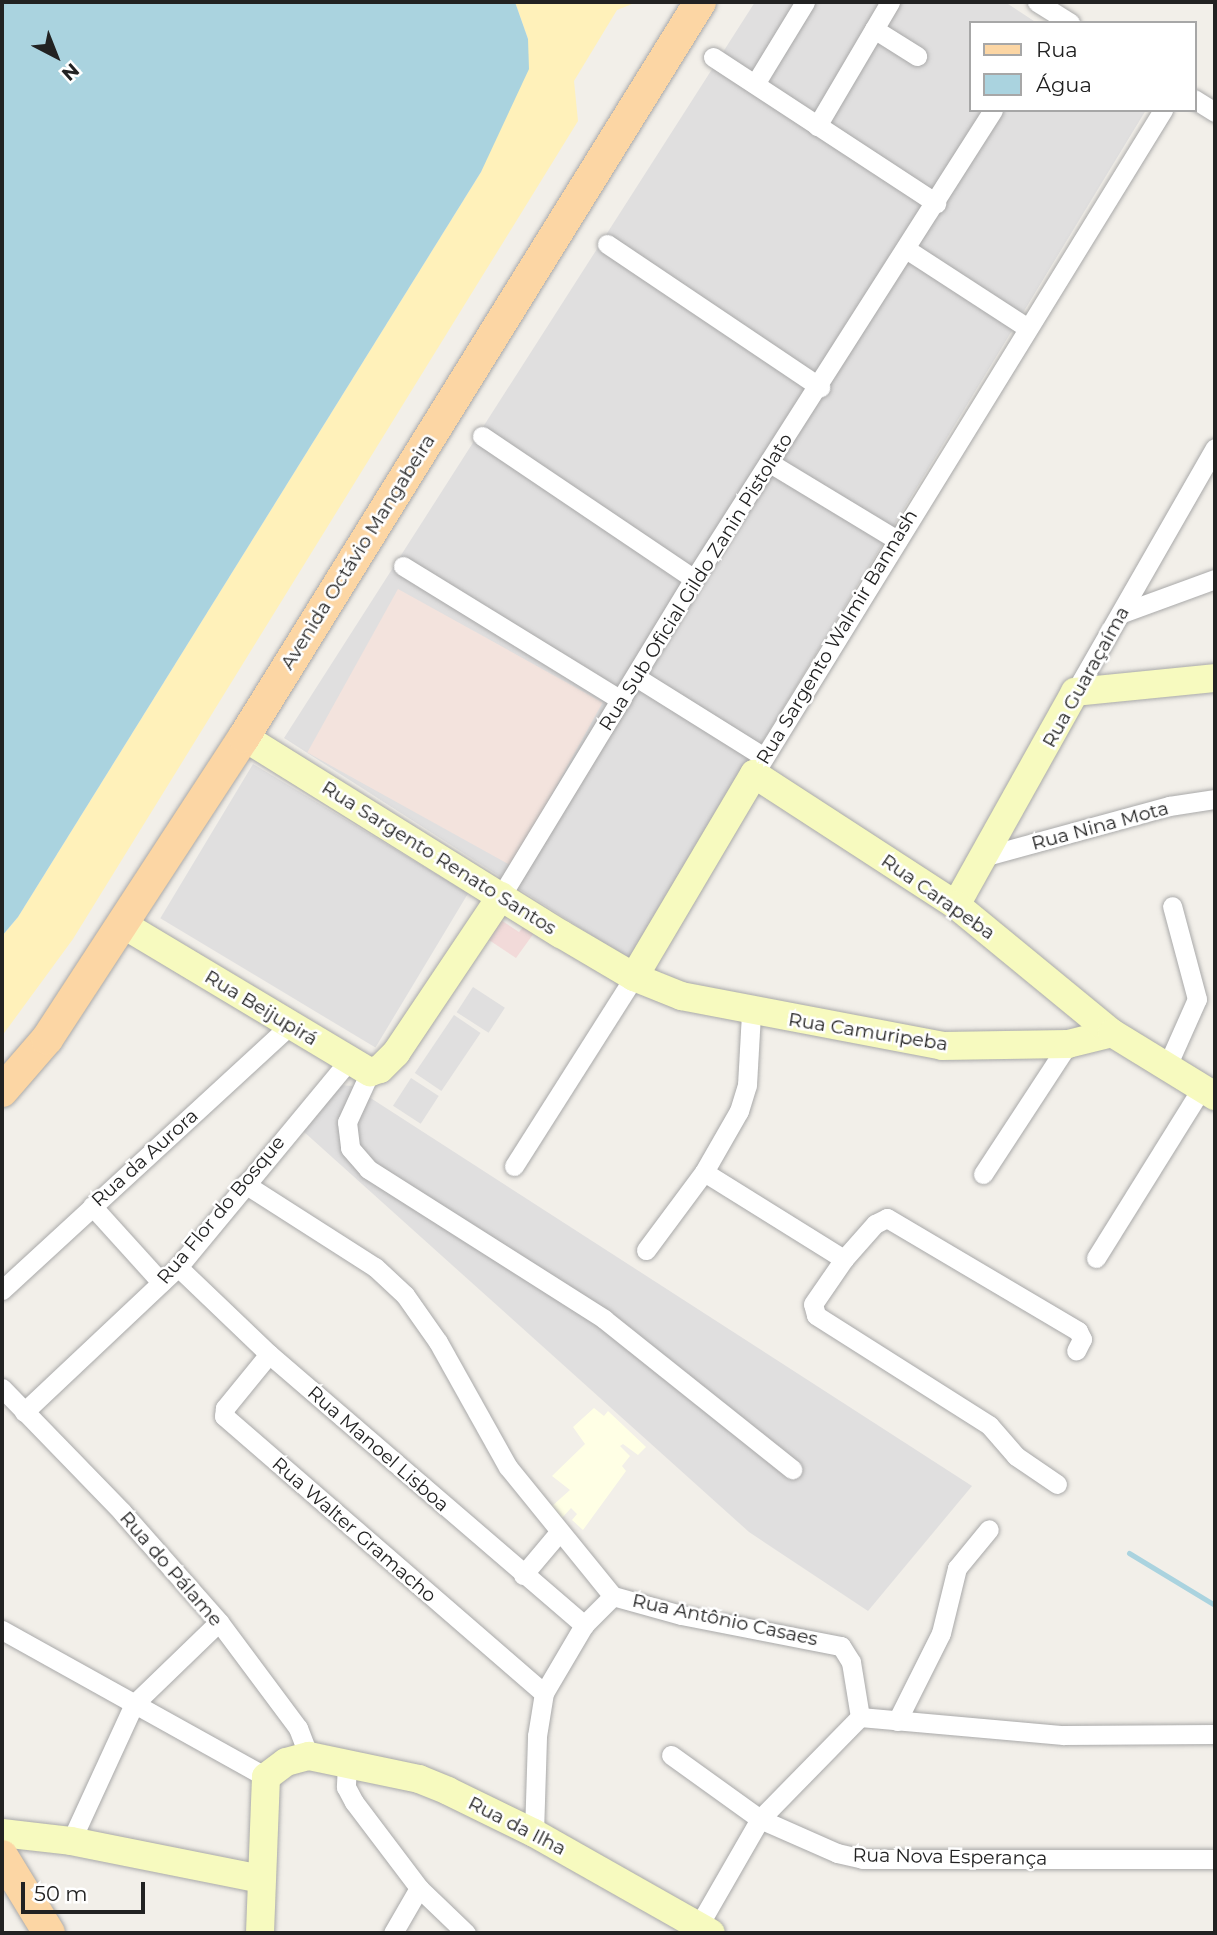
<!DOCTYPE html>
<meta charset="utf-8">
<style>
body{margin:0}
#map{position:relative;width:1217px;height:1935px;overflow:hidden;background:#f2efe9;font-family:Montserrat,sans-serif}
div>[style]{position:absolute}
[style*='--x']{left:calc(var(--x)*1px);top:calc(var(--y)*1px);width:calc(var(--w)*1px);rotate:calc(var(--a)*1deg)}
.residential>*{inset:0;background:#e0dfdf;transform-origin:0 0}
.commercial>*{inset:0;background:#f2dad9}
.education>*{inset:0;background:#ffffe5}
.military>*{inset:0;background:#f3e3dd;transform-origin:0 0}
.sand>*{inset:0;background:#fff1ba}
.water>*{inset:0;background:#aad3df}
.stream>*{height:5px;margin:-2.5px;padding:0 2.5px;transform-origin:2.5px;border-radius:2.5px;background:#aad3df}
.roads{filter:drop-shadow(0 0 2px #a9a9a9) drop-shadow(0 0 2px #a9a9a9)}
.street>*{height:19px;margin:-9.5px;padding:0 9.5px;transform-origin:9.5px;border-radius:9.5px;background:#fff}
.secondary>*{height:28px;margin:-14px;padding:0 14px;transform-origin:14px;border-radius:14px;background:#f7fabf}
.primary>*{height:32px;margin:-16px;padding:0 16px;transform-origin:16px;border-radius:16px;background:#fcd6a4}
span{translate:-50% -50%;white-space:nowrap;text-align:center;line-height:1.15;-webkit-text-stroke:5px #fff;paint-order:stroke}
.street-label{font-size:19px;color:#222}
.frame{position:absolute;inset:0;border:4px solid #222;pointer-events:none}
.legend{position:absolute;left:969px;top:21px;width:228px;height:91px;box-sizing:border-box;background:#fff;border:2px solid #a7a7a7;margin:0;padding:9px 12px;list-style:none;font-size:21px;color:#222}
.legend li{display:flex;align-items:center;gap:14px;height:35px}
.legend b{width:35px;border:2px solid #a7a7a7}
.north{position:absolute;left:21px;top:21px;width:70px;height:70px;-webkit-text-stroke:5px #fff;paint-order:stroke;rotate:138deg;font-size:19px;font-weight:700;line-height:28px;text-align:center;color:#222}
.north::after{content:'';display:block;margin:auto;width:24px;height:32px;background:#222;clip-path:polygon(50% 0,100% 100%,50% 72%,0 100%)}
.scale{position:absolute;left:21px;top:1882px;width:124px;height:32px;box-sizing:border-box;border:4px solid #222;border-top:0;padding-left:9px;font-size:21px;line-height:24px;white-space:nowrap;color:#222;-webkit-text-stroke:5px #fff;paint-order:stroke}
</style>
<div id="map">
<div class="residential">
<div style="clip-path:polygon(755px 2px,1005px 2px,1037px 23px,970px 23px,970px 110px,1146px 110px,630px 960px,284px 738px)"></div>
<div style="left:253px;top:764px;width:251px;height:180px;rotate:31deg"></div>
<div style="left:473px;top:987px;width:38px;height:30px;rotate:33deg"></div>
<div style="left:454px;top:1015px;width:32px;height:70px;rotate:34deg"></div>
<div style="left:411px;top:1078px;width:33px;height:33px;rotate:33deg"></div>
<div style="clip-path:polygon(340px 1085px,352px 1086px,972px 1486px,868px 1611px,749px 1532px,303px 1131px)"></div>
</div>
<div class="commercial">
<div style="clip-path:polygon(498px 918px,519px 932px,524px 926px,534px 933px,516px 958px,489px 940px)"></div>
</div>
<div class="education">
<div style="clip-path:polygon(594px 1408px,604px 1416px,608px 1411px,646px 1447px,638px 1455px,623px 1444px,620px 1446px,630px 1456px,622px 1466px,626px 1471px,583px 1530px,572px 1520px,577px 1514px,571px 1508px,562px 1518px,552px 1506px,570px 1490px,552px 1476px,585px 1444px,573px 1427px)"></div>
</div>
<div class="military">
<div style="left:398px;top:589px;width:234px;height:187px;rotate:29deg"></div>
</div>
<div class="sand">
<div style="clip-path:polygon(515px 2px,637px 2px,617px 10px,574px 81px,578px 121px,73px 939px,2px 1036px,2px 936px,18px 917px,481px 172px,528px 39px)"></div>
</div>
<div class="water">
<div style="clip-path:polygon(2px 2px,515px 2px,528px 39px,529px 69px,481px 172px,18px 917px,2px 936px)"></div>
</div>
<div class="stream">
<div style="--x:1129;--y:1553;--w:100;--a:31.2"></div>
</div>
<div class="roads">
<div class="street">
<div style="--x:1037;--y:2;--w:39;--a:32"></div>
<div style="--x:874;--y:29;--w:51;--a:32.1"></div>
<div style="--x:713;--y:57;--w:267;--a:33.2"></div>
<div style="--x:755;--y:84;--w:96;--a:-58.6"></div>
<div style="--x:1194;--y:99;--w:25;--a:32"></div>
<div style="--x:817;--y:126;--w:144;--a:-59.5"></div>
<div style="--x:607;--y:244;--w:257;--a:33.9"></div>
<div style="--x:906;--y:249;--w:143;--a:33"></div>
<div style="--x:482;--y:436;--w:256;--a:34"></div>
<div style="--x:770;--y:463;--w:149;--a:31.2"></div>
<div style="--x:403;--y:566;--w:256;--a:31.6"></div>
<div style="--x:1122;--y:613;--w:99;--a:-20.1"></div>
<div style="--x:636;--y:677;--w:151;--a:32"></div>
<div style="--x:1075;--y:692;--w:281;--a:-60.2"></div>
<div style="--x:754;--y:774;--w:780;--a:-58.37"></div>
<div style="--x:986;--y:856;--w:190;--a:-15.3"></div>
<div style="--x:1169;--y:806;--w:47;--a:-8.7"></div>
<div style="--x:501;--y:896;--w:371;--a:-58.7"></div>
<div style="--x:694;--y:579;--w:556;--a:-57.48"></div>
<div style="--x:1168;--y:1064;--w:71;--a:-66"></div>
<div style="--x:1197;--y:999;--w:96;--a:-105"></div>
<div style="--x:370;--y:1072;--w:55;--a:114.7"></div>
<div style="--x:347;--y:1122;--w:26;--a:83"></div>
<div style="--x:350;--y:1148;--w:28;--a:49"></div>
<div style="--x:368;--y:1169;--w:280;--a:32.4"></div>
<div style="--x:604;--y:1319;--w:241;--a:38.6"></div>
<div style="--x:514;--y:1166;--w:224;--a:-57.6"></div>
<div style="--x:704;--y:1172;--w:165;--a:31.9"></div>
<div style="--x:983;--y:1174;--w:155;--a:-56.8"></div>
<div style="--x:245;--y:1184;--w:154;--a:32.6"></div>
<div style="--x:375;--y:1267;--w:41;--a:43"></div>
<div style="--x:405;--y:1295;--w:57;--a:54.9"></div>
<div style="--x:438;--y:1342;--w:143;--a:60.8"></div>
<div style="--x:508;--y:1467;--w:166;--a:50.9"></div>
<div style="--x:613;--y:1596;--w:71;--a:15.6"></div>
<div style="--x:681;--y:1615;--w:163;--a:11"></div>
<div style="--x:841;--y:1646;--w:19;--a:58"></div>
<div style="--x:851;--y:1662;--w:56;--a:80.7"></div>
<div style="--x:860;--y:1717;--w:204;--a:5.1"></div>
<div style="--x:1063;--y:1735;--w:152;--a:-0.4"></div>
<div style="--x:92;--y:1206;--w:103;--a:47.8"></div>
<div style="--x:646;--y:1250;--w:97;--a:-53.4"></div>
<div style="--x:704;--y:1172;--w:70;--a:-60.2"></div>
<div style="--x:739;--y:1111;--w:27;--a:-73"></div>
<div style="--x:747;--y:1085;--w:72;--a:-86.8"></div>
<div style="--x:1096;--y:1258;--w:200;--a:-58.1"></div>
<div style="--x:178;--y:1267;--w:126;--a:43.7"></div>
<div style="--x:269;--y:1354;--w:416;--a:40.7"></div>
<div style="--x:2;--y:1290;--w:390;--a:-42.6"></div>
<div style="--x:269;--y:1354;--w:70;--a:129.2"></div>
<div style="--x:225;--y:1408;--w:8;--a:97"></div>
<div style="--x:224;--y:1416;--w:423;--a:40.9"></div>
<div style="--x:2;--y:1388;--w:173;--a:45.9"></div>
<div style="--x:122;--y:1512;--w:147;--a:48.6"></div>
<div style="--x:219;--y:1622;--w:132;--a:53.3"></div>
<div style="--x:298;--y:1728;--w:30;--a:69"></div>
<div style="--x:24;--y:1412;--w:212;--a:-43.3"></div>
<div style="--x:178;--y:1267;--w:270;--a:-50.4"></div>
<div style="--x:1057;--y:1484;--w:50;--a:-145.7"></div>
<div style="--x:1016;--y:1456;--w:41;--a:-131.1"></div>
<div style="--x:989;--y:1425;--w:205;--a:-147.6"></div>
<div style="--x:816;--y:1315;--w:11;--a:-105"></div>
<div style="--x:813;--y:1304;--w:55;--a:-55.4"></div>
<div style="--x:844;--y:1259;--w:47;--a:-48.5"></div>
<div style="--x:875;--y:1224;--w:13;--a:-27"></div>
<div style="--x:887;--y:1218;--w:222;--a:30.6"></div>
<div style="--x:1078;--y:1331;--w:9;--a:63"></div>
<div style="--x:1082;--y:1339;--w:13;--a:117"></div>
<div style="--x:523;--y:1575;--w:57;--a:-49.9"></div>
<div style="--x:2;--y:1630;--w:302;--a:29.1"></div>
<div style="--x:897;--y:1721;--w:98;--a:-63.4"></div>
<div style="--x:941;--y:1633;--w:67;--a:-76.2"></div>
<div style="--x:957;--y:1568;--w:50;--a:-50.6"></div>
<div style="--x:671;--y:1755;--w:110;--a:35.7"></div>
<div style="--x:760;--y:1819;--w:84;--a:23.8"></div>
<div style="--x:837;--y:1853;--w:26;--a:13"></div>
<div style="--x:862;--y:1859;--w:353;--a:0"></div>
<div style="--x:347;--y:1765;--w:22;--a:93"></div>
<div style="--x:346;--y:1787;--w:17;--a:62"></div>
<div style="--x:354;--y:1802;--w:108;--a:52.9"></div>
<div style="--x:419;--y:1888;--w:65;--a:43.8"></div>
<div style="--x:534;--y:1833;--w:97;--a:-88.2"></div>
<div style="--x:537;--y:1736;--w:44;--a:-80.8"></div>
<div style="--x:544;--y:1693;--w:79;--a:-59.5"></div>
<div style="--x:584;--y:1625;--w:41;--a:-45"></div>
<div style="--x:71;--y:1841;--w:151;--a:-65.3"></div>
<div style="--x:134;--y:1704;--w:118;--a:-44"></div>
<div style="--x:699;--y:1925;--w:122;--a:-60.1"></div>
<div style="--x:760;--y:1819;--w:143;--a:-45.6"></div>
<div style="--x:393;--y:1933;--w:52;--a:-60"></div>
</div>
<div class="secondary">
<div style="--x:244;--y:737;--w:373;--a:31.9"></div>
<div style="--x:561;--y:934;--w:85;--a:30.5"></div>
<div style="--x:634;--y:977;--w:51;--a:22"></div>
<div style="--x:681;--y:996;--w:266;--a:10.8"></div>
<div style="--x:942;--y:1046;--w:126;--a:-0.9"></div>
<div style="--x:1068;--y:1044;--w:45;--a:-14"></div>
<div style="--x:956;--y:905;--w:244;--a:-60.8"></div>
<div style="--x:1075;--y:692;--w:141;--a:-5.7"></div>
<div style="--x:124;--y:925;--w:287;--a:30.9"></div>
<div style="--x:370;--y:1072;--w:10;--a:-17"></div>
<div style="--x:380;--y:1069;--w:23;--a:-45"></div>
<div style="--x:396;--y:1053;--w:189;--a:-56.2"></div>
<div style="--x:634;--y:977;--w:236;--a:-59.4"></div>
<div style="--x:754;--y:774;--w:241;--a:33"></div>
<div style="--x:956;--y:905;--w:202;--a:39.4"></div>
<div style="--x:1112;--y:1033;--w:121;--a:31.5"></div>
<div style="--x:2;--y:1833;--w:69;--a:6.6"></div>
<div style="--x:71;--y:1841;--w:194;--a:11.3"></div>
<div style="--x:260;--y:1933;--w:156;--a:-87.8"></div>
<div style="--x:266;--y:1777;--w:25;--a:-37"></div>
<div style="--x:286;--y:1762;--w:24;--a:-15"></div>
<div style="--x:309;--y:1756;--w:112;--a:11.8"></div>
<div style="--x:419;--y:1779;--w:31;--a:22"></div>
<div style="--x:448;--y:1791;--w:96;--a:26"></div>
<div style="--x:534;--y:1833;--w:203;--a:29.5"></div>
</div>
<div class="primary">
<div style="--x:2;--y:1091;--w:69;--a:-49.1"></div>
<div style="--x:47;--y:1039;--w:361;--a:-56.9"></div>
<div style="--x:244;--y:737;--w:865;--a:-58.18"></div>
<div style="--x:2;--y:1856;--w:90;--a:58.6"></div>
</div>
</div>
<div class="street-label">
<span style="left:358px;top:552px;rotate:-58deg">Avenida Octávio Mangabeira</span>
<span style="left:696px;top:582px;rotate:-58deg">Rua Sub Oficial Gildo Zanin Pistolato</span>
<span style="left:837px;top:637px;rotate:-59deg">Rua Sargento Walmir Bannash</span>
<span style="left:1086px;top:677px;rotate:-61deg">Rua Guaraçaíma</span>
<span style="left:1100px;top:826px;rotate:-15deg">Rua Nina Mota</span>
<span style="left:439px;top:858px;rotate:32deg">Rua Sargento Renato Santos</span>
<span style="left:938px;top:897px;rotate:35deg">Rua Carapeba</span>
<span style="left:261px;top:1008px;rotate:31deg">Rua Beijupirá</span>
<span style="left:868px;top:1032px;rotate:9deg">Rua Camuripeba</span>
<span style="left:145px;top:1158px;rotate:-42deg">Rua da Aurora</span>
<span style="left:221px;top:1210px;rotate:-50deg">Rua Flor do Bosque</span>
<span style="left:378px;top:1449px;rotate:41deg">Rua Manoel Lisboa</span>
<span style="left:354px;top:1530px;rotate:41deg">Rua Walter Gramacho</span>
<span style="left:171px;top:1569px;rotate:49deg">Rua do Pálame</span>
<span style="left:725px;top:1620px;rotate:12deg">Rua Antônio Casaes</span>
<span style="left:517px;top:1826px;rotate:27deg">Rua da Ilha</span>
<span style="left:950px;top:1857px;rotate:1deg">Rua Nova Esperança</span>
</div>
<div class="frame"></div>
<ul class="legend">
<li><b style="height:9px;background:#fcd6a4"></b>Rua</li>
<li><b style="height:19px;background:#aad3df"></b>Água</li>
</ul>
<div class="north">N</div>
<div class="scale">50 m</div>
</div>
